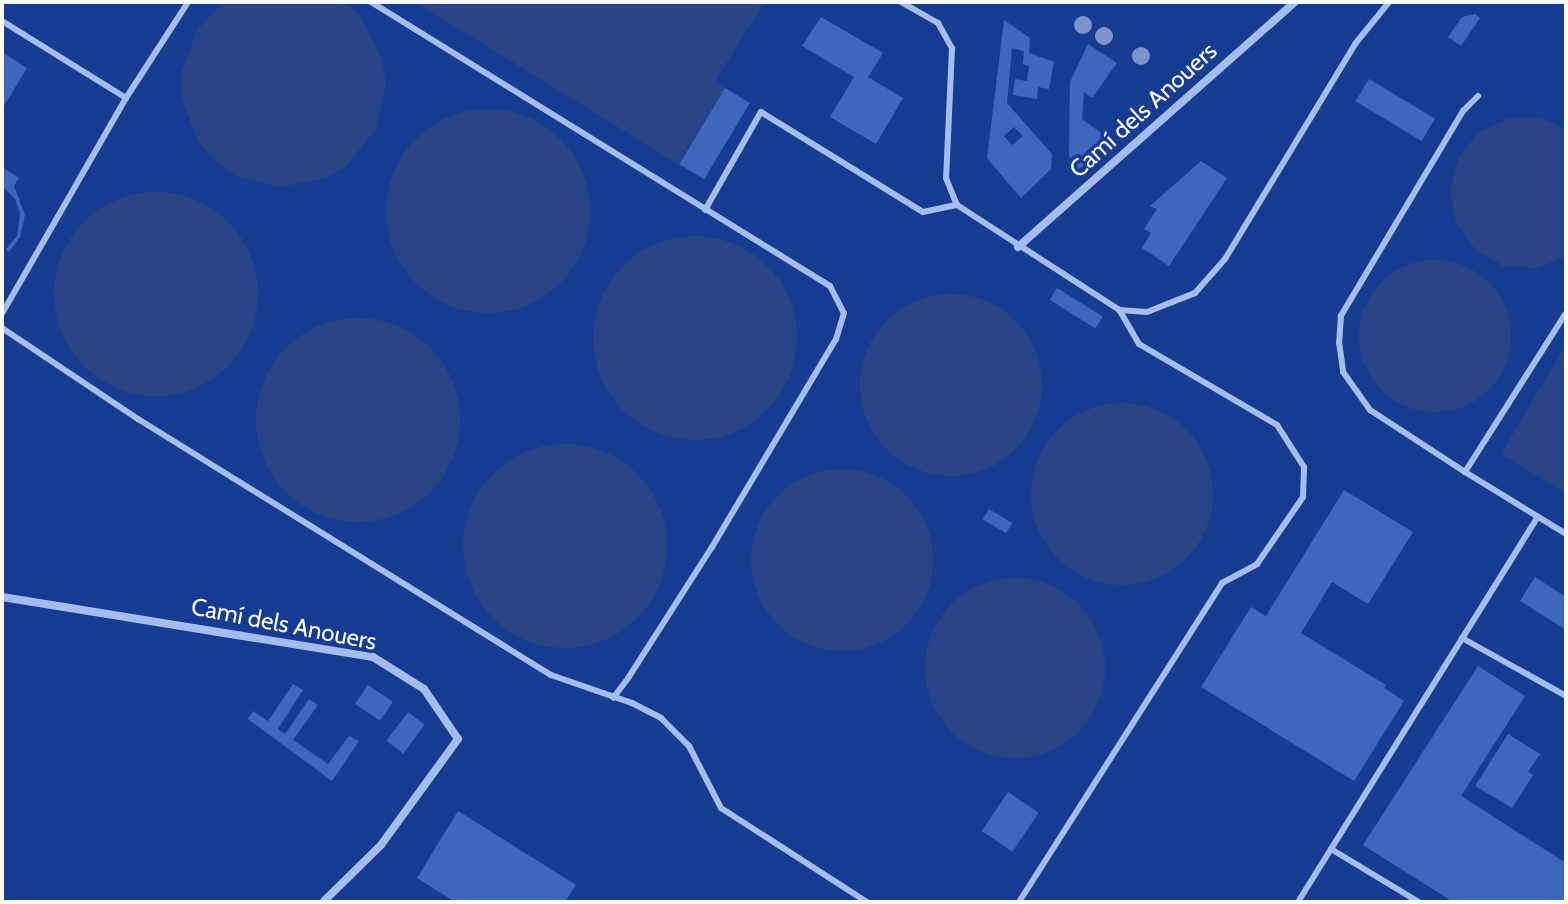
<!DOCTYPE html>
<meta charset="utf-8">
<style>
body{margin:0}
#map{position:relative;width:1568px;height:904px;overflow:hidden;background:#163c92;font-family:Cabin,sans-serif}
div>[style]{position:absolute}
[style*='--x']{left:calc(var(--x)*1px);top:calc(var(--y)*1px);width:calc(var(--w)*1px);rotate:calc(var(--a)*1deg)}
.water>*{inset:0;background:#284485}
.round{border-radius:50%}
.building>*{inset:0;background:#3e66ba;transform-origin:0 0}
.service>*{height:6px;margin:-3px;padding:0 3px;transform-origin:3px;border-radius:3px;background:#a4bdf1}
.minor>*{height:8px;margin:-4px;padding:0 4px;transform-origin:4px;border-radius:4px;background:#a4bdf1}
.trees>*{width:18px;height:18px;margin:-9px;border-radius:50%;background:#7a93cc}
span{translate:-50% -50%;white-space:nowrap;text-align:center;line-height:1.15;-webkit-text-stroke:7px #163c92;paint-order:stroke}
.street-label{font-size:24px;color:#fff}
.frame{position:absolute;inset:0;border:4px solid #fff;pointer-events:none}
</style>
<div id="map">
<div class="water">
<div style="clip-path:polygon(224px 2px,344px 2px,361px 17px,382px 59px,386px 83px,376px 129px,346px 166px,326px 178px,280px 187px,234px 175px,215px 161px,199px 143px,182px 99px,181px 75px,197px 30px)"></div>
<div style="clip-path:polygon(415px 2px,765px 2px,715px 81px,725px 88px,678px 164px)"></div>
<div class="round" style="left:386px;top:109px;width:204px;height:204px"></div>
<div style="clip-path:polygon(1524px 117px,1540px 118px,1566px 129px,1566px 257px,1536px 268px,1503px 266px,1475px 249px,1456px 223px,1450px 190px,1458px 159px,1478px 133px,1508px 119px)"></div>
<div class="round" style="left:54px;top:192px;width:204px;height:204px"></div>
<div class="round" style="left:593px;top:236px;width:204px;height:204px"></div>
<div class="round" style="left:1359px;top:260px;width:152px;height:152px"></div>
<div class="round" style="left:860px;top:294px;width:182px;height:182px"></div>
<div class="round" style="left:256px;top:318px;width:204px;height:204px"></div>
<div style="clip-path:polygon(1566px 345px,1566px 493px,1501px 454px)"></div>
<div class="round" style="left:1031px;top:403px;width:182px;height:182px"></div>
<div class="round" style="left:463px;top:444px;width:204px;height:204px"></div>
<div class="round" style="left:751px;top:469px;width:182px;height:182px"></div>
<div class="round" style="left:925px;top:578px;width:180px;height:180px"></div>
</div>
<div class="building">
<div style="clip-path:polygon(1475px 14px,1480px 18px,1461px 46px,1448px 37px,1462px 17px)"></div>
<div style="clip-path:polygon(821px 17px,883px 53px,868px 77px,903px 98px,876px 144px,830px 117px,854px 77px,802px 46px)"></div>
<div style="clip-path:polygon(evenodd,1004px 20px,1030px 38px,1029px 53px,1054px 62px,1049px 89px,1038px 87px,1037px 99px,1013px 95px,1015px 79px,1027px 81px,1029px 66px,1023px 64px,1024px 51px,1012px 48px,1007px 103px,1052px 154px,1051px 169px,1021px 198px,987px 158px,1004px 20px,1014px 127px,1023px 136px,1012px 145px,1004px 136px,1014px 127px)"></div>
<div style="clip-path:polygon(1088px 44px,1117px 63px,1092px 98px,1084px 92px,1082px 119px,1111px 140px,1077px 171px,1069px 155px,1070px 82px)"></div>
<div style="clip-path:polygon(2px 52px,27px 68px,2px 109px)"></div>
<div style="left:1369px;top:79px;width:77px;height:26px;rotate:31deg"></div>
<div style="left:725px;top:88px;width:29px;height:89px;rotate:31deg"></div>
<div style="clip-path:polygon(1201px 161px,1227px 178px,1169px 266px,1142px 248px,1151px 233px,1144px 229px,1157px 209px,1150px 206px)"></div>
<div style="clip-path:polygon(4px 168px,19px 178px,14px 186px,25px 215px,20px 237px,9px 252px,6px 249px,17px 236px,20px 214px,15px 199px,2px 186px)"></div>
<div style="left:1057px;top:288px;width:54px;height:14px;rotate:32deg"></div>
<div style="clip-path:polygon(1344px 490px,1413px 532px,1368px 604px,1332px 582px,1301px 633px,1386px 685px,1384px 688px,1404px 701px,1354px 781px,1201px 687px,1251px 607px,1266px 616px)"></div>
<div style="left:989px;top:509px;width:27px;height:12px;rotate:31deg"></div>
<div style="clip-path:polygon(1535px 577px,1566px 597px,1566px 630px,1520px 601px)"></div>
<div style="clip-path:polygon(1478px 666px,1525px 696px,1461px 796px,1566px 863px,1566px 902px,1453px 902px,1363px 845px)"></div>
<div style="clip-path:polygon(293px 684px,303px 690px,278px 729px,285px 734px,309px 699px,318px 705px,293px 740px,328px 764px,349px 736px,359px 741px,332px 781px,248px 719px,253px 711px,268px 721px)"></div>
<div style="left:368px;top:685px;width:30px;height:23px;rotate:34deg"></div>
<div style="left:408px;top:712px;width:21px;height:36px;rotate:37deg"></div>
<div style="clip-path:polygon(1508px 734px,1540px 754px,1528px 772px,1533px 775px,1512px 808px,1475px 786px)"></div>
<div style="left:1008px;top:792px;width:37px;height:47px;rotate:34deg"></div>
<div style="clip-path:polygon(458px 811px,576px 885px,565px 902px,455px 902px,417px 878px)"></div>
</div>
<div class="service">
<div style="--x:371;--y:2;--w:540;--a:31.75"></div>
<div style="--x:830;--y:286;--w:30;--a:63"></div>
<div style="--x:844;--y:313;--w:27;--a:107"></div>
<div style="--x:836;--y:339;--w:242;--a:120.8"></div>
<div style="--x:712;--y:547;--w:154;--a:122.6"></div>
<div style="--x:629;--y:677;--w:26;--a:127"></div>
<div style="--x:901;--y:2;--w:43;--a:29.6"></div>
<div style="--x:938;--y:23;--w:29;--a:61"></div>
<div style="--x:952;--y:48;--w:130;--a:92.6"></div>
<div style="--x:946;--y:178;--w:29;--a:68"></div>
<div style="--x:2;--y:21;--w:146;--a:31.8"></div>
<div style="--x:126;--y:98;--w:249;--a:119.9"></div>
<div style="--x:1478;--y:96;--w:21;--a:135"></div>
<div style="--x:1463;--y:111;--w:239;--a:120.8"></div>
<div style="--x:1341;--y:316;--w:26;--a:94"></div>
<div style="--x:1339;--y:342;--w:30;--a:82"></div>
<div style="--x:1343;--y:372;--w:47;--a:54.6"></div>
<div style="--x:1370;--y:410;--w:113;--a:33.1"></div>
<div style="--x:1465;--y:472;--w:188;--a:-57.6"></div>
<div style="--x:126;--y:98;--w:114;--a:-57.1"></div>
<div style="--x:705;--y:210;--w:113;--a:-60.3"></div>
<div style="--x:761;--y:112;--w:190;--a:31.7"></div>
<div style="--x:923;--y:212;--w:35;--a:-12"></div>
<div style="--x:957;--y:205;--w:193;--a:32.9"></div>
<div style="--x:1119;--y:310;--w:28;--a:4"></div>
<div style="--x:1147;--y:312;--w:52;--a:-21.6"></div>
<div style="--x:1195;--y:293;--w:45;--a:-48.6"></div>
<div style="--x:1225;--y:259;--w:251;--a:-58.8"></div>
<div style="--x:1355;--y:44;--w:54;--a:-51"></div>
<div style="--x:2;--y:328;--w:164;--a:33.8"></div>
<div style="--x:138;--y:419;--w:486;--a:31.8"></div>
<div style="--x:551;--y:675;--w:86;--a:19.1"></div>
<div style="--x:632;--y:703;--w:33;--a:27"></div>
<div style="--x:661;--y:718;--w:40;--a:45"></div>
<div style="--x:689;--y:746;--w:70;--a:62.7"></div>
<div style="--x:721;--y:808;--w:174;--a:32.8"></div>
<div style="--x:1465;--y:472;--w:119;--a:31.5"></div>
<div style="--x:1462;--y:638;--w:119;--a:29.1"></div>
<div style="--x:1331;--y:849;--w:103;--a:31.1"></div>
<div style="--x:1019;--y:902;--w:378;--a:-57.5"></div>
<div style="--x:1222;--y:583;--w:40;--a:-28"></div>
<div style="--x:1257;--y:564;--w:81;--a:-55.5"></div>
<div style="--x:1303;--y:497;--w:30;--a:-88"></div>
<div style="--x:1304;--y:467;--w:50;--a:-122.7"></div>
<div style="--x:1277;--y:425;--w:160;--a:-149.6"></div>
<div style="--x:1139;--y:344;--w:39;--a:-120"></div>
<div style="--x:1298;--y:902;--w:454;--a:-58.1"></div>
</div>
<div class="minor">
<div style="--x:1018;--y:247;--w:370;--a:-41.5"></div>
<div style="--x:2;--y:597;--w:376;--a:9.2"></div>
<div style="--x:373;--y:657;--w:60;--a:32.1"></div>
<div style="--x:424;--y:689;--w:60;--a:55.8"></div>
<div style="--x:458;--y:739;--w:131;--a:126"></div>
<div style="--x:381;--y:845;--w:81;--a:135.5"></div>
</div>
<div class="trees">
<div style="left:1083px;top:25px"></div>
<div style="left:1104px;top:36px"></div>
<div style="left:1141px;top:56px"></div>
</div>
<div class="street-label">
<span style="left:1143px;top:110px;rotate:-42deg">Camí dels Anouers</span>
<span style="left:284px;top:624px;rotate:11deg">Camí dels Anouers</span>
</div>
<div class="frame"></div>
</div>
